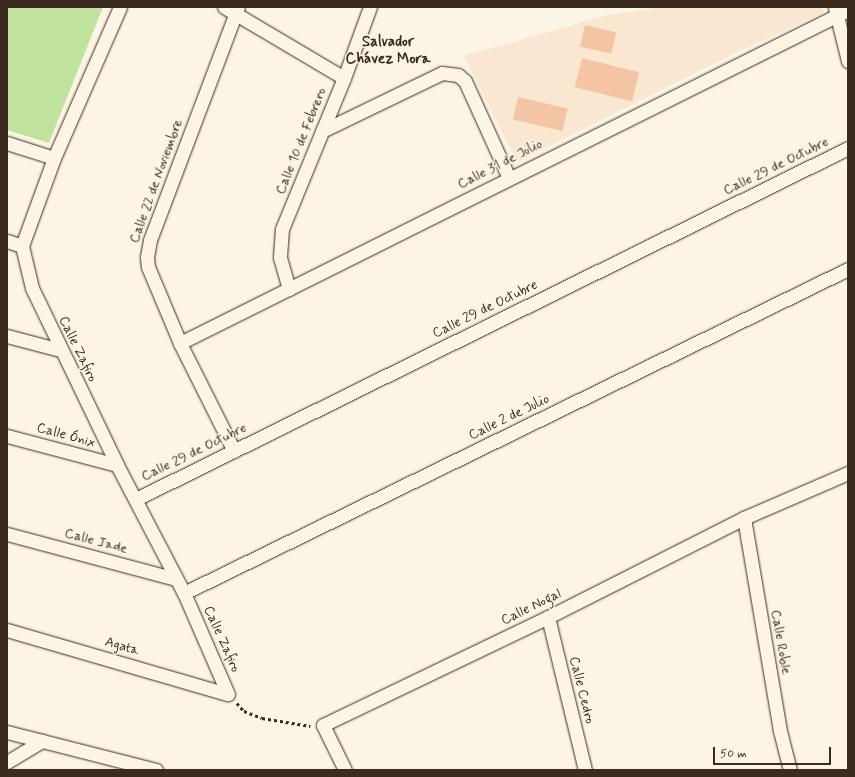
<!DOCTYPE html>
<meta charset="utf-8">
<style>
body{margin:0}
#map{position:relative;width:855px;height:777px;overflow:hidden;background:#fcf5e5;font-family:Mynerve,sans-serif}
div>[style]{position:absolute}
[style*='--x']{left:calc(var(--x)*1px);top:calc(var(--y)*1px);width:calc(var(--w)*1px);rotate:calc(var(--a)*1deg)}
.built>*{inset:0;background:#fae7d2}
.green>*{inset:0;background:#c0e49e}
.building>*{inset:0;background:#f4c5a4;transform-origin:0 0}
.path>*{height:2.5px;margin-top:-1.25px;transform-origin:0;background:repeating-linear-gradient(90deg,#3b2a1e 0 3px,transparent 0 6px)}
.roads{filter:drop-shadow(0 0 1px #3b2a1e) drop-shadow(0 0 1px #3b2a1e)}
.street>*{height:13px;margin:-6.5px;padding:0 6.5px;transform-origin:6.5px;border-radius:6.5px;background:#fcf5e5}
span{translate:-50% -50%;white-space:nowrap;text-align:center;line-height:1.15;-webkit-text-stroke:3px #fcf5e5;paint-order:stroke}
.street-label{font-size:14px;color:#3b2a1e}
.neighbourhood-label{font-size:15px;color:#3b2a1e;font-weight:700}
.frame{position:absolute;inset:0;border:8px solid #3b2a1e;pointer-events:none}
.scale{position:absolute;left:713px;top:747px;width:118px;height:18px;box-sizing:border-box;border:2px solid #3b2a1e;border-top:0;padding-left:5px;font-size:12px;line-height:14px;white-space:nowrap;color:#3b2a1e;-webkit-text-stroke:3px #fcf5e5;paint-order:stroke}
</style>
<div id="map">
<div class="built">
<div style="clip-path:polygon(664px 7px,822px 7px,824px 12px,719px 61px,517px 162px,464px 56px,607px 15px)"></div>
</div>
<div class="green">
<div style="clip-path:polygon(7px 7px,103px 7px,49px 143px,7px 130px)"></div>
</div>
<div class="building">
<div style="left:585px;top:25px;width:32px;height:22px;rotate:13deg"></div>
<div style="left:582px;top:58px;width:59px;height:30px;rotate:14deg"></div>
<div style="left:518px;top:97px;width:51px;height:23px;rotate:13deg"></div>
</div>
<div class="path">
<div style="--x:237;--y:703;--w:11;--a:49"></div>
<div style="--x:244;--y:711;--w:19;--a:21"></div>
<div style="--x:262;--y:718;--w:49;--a:9.5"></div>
</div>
<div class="roads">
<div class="street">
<div style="--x:120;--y:7;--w:165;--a:113.6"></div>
<div style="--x:54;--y:158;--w:94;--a:110"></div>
<div style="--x:22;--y:246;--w:43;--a:76.6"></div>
<div style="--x:32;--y:288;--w:196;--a:64.3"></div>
<div style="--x:117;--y:465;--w:144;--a:62.4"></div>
<div style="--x:184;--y:593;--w:110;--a:66.5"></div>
<div style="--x:224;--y:7;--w:139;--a:30.6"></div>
<div style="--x:835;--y:8;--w:55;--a:76.2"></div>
<div style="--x:322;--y:131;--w:133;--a:-25.8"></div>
<div style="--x:442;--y:73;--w:16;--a:7"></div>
<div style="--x:458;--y:75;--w:9;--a:41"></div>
<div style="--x:465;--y:81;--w:107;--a:65.6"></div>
<div style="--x:7;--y:143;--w:49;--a:17.7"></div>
<div style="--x:7;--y:241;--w:16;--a:18"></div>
<div style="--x:289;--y:289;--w:33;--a:-106"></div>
<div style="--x:280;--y:257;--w:28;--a:-86"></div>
<div style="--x:282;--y:229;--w:163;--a:-67.7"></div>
<div style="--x:344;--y:78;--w:76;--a:-69.9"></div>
<div style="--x:7;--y:336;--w:55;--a:14.8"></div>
<div style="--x:180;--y:343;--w:746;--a:-26.5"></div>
<div style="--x:7;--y:436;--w:114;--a:14.8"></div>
<div style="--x:234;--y:451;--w:121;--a:-116.6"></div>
<div style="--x:180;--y:343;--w:82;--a:-112.8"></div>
<div style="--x:148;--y:267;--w:10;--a:-96"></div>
<div style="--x:147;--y:257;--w:17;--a:-80"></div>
<div style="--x:150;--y:240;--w:249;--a:-69.3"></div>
<div style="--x:136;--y:499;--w:794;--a:-26.24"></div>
<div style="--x:744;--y:518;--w:216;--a:80.4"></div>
<div style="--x:780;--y:731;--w:40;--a:75.6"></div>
<div style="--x:7;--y:534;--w:175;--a:14.9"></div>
<div style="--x:184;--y:593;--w:739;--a:-26.01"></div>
<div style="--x:548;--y:617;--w:157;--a:76.4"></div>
<div style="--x:7;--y:630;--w:230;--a:16.2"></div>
<div style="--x:7;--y:732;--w:154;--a:14.3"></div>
<div style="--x:7;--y:762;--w:41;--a:-31"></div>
<div style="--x:345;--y:770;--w:50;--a:-116.1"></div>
<div style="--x:323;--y:725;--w:250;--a:-25.6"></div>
<div style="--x:548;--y:617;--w:220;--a:-26.8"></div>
<div style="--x:744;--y:518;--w:113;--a:-23.4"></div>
</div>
</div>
<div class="street-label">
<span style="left:301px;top:141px;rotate:-68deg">Calle 10 de Febrero</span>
<span style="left:500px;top:164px;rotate:-27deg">Calle 31 de Julio</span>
<span style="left:776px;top:166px;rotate:-26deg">Calle 29 de Octubre</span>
<span style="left:156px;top:181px;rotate:-70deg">Calle 22 de Noviembre</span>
<span style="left:485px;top:309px;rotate:-26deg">Calle 29 de Octubre</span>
<span style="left:78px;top:349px;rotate:64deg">Calle Zafiro</span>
<span style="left:509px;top:417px;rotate:-26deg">Calle 2 de Julio</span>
<span style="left:66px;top:435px;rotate:15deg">Calle Ónix</span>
<span style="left:194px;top:452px;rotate:-26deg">Calle 29 de Octubre</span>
<span style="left:96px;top:541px;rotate:15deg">Calle Jade</span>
<span style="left:531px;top:607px;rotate:-26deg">Calle Nogal</span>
<span style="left:222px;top:639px;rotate:66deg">Calle Zafiro</span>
<span style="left:781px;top:642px;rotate:80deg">Calle Roble</span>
<span style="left:122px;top:646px;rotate:16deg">Agata</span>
<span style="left:582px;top:690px;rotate:76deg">Calle Cedro</span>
</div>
<div class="neighbourhood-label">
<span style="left:388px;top:51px">Salvador<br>Chávez Mora</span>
</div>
<div class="frame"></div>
<div class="scale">50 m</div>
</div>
